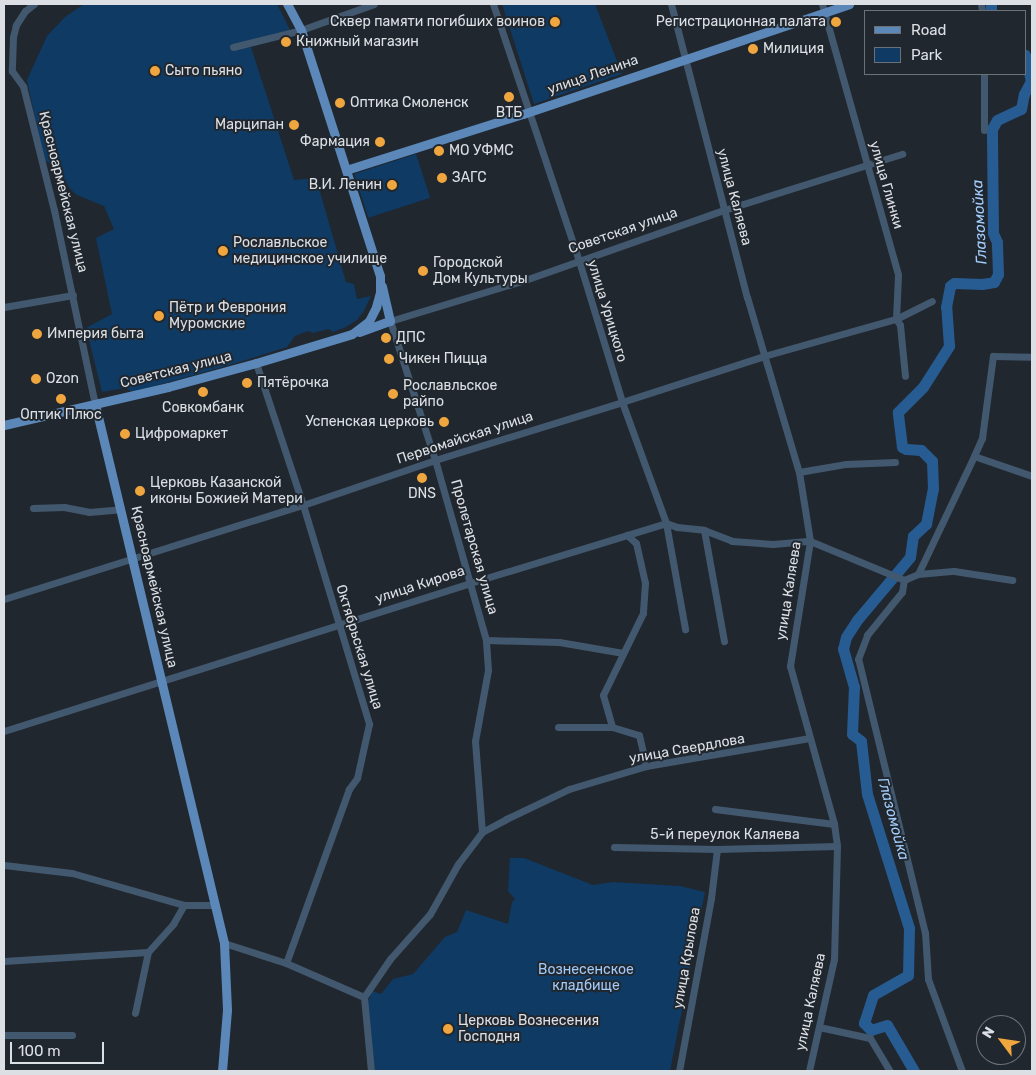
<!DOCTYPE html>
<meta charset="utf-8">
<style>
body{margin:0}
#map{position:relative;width:1036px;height:1075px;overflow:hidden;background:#21272e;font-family:Rubik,sans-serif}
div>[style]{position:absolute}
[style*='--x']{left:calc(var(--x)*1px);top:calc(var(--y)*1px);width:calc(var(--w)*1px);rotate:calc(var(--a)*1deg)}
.green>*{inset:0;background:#0e3a63;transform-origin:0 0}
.river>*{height:11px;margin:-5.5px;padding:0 5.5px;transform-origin:5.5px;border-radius:5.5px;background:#275c92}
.minor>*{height:7px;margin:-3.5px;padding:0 3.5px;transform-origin:3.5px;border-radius:3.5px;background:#42586f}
.major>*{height:9px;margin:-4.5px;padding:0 4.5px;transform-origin:4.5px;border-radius:4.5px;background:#5b88b8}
.dots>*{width:14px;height:14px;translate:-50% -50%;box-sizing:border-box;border:2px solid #21272e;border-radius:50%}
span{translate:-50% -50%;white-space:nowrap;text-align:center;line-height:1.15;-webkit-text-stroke:4px #21272e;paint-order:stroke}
.poi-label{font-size:14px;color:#dce0e5}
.right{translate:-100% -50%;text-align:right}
.left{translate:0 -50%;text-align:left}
.street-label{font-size:14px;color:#dce0e5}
.park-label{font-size:14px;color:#a0caf9}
.water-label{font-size:15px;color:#a3cefd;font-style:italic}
.frame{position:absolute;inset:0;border:5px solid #dce0e5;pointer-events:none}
.legend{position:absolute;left:864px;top:10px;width:162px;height:65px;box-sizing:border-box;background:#21272e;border:1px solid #6c7177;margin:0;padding:6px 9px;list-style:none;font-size:15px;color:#dce0e5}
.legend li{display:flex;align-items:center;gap:10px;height:25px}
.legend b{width:25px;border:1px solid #6c7177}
.north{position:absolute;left:976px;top:1015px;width:50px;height:50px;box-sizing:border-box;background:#21272e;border:1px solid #6c7177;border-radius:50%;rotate:301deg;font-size:14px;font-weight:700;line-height:20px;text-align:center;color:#dce0e5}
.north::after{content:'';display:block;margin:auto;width:18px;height:22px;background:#f0a63f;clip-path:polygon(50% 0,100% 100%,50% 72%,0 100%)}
.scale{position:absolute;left:10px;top:1042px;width:94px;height:22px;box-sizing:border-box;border:2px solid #dce0e5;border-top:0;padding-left:6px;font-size:15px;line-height:18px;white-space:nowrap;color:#dce0e5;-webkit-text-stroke:4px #21272e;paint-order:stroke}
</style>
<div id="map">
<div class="green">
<div style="clip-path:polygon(84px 4px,277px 4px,290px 30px,250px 44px,294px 180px,316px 178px,346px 282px,354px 284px,357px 299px,371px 296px,364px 311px,357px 320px,346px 327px,333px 332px,329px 329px,313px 333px,308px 331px,295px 336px,287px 347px,230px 365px,133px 392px,125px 388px,102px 392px,86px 328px,112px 314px,96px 238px,114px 229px,104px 206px,77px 195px,71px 190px,55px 166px,44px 160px,27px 80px,47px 36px,65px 17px)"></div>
<div style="clip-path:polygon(502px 4px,595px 4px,622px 74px,534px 104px)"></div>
<div style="left:416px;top:154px;width:46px;height:65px;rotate:72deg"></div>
<div style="clip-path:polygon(510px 858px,524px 858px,593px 885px,613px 882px,680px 886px,705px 892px,670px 1071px,375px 1071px,367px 1005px,372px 991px,381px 994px,393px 979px,413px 974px,445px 937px,457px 932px,466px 910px,508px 924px,512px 902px,515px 899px,508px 891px)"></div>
</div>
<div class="river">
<div style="--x:991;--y:11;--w:7;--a:-90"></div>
<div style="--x:914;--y:1071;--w:53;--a:-120.4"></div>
<div style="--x:887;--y:1025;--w:17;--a:163"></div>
<div style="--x:871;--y:1030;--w:10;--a:-135"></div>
<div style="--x:864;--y:1023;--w:29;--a:-72"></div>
<div style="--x:873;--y:995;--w:40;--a:-29.7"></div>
<div style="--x:908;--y:975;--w:47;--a:-88.8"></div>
<div style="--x:909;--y:928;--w:140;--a:-107.4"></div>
<div style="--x:867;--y:794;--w:53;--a:-96.5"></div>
<div style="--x:861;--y:741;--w:11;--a:-142"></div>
<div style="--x:852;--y:734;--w:47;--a:-87.6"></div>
<div style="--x:854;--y:687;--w:40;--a:-106"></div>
<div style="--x:843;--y:649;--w:12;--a:-76"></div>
<div style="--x:846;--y:637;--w:20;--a:-57"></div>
<div style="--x:857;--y:620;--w:82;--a:-49.9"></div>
<div style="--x:910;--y:557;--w:21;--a:-82"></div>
<div style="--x:913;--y:536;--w:18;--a:-43"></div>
<div style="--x:926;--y:524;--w:36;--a:-79"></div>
<div style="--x:933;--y:489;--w:28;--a:-92"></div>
<div style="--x:932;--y:461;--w:16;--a:-135"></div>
<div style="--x:921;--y:450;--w:15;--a:-176"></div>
<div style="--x:906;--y:449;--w:4;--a:-153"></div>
<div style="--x:902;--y:447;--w:35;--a:-97"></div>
<div style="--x:898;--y:412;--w:35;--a:-45"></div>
<div style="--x:923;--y:387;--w:49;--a:-57.6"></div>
<div style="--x:949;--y:346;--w:39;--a:-94"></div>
<div style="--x:946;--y:307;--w:21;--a:-79"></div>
<div style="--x:950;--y:286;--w:5;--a:-37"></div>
<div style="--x:954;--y:283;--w:28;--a:2"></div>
<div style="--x:982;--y:284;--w:12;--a:-9"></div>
<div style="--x:994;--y:282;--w:9;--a:-63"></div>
<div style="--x:998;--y:274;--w:32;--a:-92"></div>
<div style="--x:997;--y:242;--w:10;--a:-114"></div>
<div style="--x:993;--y:233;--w:104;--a:-90.6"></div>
<div style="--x:992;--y:129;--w:10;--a:-61"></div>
<div style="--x:997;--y:120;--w:26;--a:-25"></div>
<div style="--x:1021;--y:109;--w:15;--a:-79"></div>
<div style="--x:1024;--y:94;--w:15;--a:-62"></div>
<div style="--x:1031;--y:81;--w:27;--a:-103"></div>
</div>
<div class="minor">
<div style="--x:34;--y:4;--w:11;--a:142"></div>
<div style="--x:25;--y:11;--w:17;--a:123"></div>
<div style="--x:16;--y:25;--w:12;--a:104"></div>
<div style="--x:13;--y:37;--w:34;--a:92"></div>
<div style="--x:12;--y:71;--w:19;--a:54"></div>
<div style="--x:23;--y:86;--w:128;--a:76"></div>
<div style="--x:54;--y:210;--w:198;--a:78.1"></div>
<div style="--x:493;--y:4;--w:271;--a:71.5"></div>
<div style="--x:579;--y:261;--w:147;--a:73"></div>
<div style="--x:622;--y:402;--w:129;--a:70"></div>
<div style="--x:666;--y:523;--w:108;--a:79.8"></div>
<div style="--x:671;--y:4;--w:303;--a:75.5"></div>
<div style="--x:747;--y:297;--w:183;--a:73.5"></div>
<div style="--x:799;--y:472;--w:70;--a:80.9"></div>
<div style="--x:810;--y:541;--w:127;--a:99.1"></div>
<div style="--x:790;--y:666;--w:164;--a:74.4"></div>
<div style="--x:834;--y:824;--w:22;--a:82"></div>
<div style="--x:837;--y:846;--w:113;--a:91.5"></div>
<div style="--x:834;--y:959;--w:115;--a:102.6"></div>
<div style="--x:822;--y:4;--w:281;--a:74.3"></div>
<div style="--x:898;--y:275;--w:44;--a:92.6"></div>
<div style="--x:896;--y:319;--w:7;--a:56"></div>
<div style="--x:900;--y:325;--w:51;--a:84.4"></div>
<div style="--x:981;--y:4;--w:7;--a:82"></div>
<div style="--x:233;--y:47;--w:70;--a:-14"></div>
<div style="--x:301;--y:30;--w:77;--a:-19.6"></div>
<div style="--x:984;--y:130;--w:56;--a:-90"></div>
<div style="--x:4;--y:307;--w:70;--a:-9.9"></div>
<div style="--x:256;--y:363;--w:150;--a:71.7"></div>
<div style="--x:303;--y:505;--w:229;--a:73.2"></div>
<div style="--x:369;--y:724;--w:55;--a:102.5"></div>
<div style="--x:357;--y:778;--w:14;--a:126"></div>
<div style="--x:349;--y:789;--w:185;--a:109.9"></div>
<div style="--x:974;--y:456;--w:61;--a:19"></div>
<div style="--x:799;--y:472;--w:48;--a:-9.7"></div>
<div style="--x:846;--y:464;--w:49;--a:-2.3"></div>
<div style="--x:33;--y:508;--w:31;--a:-2"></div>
<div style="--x:64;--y:507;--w:25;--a:11"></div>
<div style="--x:89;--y:512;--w:32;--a:-5"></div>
<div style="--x:704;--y:530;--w:113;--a:79.8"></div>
<div style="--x:627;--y:535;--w:12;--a:42"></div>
<div style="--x:636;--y:543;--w:41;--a:77.3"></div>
<div style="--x:645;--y:583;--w:30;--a:94"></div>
<div style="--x:643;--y:613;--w:91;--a:116"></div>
<div style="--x:603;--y:695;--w:33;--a:74"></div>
<div style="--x:612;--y:727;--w:28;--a:17"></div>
<div style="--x:639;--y:735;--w:32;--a:77"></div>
<div style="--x:918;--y:574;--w:36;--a:-5"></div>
<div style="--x:954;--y:571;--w:59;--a:8.8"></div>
<div style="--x:4;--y:599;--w:313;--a:-17.5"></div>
<div style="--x:303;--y:505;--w:139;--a:-18.8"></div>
<div style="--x:435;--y:460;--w:196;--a:-17.2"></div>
<div style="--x:622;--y:402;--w:149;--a:-17.9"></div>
<div style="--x:764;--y:356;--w:137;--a:-15.7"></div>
<div style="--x:896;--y:319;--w:40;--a:-26.6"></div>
<div style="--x:486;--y:640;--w:73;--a:1.6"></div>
<div style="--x:559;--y:642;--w:65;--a:9.8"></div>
<div style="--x:558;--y:727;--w:54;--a:0"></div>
<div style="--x:4;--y:731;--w:489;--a:-17.6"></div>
<div style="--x:470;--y:583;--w:205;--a:-17"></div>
<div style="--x:666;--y:523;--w:12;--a:20"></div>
<div style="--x:677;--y:527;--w:27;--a:6"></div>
<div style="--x:704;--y:530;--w:30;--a:21"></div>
<div style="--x:732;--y:541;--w:41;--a:4.2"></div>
<div style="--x:773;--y:544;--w:37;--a:-5"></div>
<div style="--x:810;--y:541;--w:102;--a:22.5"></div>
<div style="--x:715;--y:809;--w:120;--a:7.2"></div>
<div style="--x:482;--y:832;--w:91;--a:-94.4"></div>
<div style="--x:475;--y:741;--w:72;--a:-79.6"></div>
<div style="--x:488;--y:670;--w:30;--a:-94"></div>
<div style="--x:486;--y:640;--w:187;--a:-105.8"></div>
<div style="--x:435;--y:460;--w:146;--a:-107.9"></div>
<div style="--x:390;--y:321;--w:141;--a:-16.9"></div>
<div style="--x:525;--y:280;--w:211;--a:-19.4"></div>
<div style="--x:724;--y:210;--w:187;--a:-17.5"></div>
<div style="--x:614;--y:847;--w:103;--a:1.1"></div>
<div style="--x:717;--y:849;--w:120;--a:-1.4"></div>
<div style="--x:4;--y:865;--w:68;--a:6.7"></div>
<div style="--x:72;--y:873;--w:116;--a:15.9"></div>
<div style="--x:184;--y:905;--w:30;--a:0"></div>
<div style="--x:224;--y:943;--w:65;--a:17.9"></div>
<div style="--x:286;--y:963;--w:85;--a:23.6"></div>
<div style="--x:4;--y:961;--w:144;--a:-3.6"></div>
<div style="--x:148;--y:952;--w:38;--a:-48"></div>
<div style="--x:173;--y:924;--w:22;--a:-60"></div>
<div style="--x:364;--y:997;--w:46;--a:-55.6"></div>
<div style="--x:390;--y:959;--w:60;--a:-48.4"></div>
<div style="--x:430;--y:914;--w:57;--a:-60.8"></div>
<div style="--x:458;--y:864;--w:40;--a:-53"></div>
<div style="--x:482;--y:832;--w:27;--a:-28"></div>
<div style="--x:506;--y:819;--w:70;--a:-25.5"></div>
<div style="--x:569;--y:789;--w:80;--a:-16.6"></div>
<div style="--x:646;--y:766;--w:166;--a:-9.7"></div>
<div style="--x:364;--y:997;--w:74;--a:84.6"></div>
<div style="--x:135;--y:1013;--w:62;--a:-78"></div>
<div style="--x:819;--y:1027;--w:52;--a:12.2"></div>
<div style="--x:870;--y:1038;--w:39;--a:59"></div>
<div style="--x:4;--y:1035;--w:68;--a:0"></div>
<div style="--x:679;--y:1071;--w:176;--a:-79.5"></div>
<div style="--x:711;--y:898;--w:49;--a:-83"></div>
<div style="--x:962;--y:1071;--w:98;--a:-110.3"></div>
<div style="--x:928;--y:979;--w:46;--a:-93.7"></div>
<div style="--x:925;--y:933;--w:282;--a:-103.7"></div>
<div style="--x:858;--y:659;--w:26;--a:-69"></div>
<div style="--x:867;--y:635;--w:55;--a:-50.9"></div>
<div style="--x:902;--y:592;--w:12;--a:-81"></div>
<div style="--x:904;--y:580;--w:15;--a:-23"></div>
<div style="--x:918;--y:574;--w:131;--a:-64.6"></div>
<div style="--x:974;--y:456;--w:20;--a:-66"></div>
<div style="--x:982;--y:438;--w:83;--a:-82.4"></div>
<div style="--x:993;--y:356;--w:39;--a:1"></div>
</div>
<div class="major">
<div style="--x:346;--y:170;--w:186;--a:-17.6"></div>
<div style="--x:523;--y:114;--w:344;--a:-18.6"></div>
<div style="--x:359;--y:332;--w:33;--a:-20"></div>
<div style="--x:390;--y:321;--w:36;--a:-103"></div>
<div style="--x:95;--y:404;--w:554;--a:76.54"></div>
<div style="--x:224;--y:943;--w:67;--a:87.4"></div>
<div style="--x:227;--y:1010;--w:61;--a:94.7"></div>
<div style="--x:4;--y:425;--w:168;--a:-13"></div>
<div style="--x:168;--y:387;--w:91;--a:-15.3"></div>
<div style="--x:256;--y:363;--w:100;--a:-16.8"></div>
<div style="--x:352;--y:334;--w:21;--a:-37"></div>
<div style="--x:369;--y:321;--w:16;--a:-63"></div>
<div style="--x:376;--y:307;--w:16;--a:-75"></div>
<div style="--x:380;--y:292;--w:16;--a:-90"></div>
<div style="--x:380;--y:276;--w:258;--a:-107.8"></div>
<div style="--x:301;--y:30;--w:30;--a:-118"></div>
</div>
<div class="dots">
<div style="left:555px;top:22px;background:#f0a63f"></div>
<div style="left:836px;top:22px;background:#f0a63f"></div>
<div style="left:286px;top:42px;background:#f0a63f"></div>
<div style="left:753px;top:49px;background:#f0a63f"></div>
<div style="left:155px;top:71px;background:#f0a63f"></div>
<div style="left:509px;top:97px;background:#f0a63f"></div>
<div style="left:340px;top:103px;background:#f0a63f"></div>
<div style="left:294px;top:125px;background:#f0a63f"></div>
<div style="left:380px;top:142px;background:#f0a63f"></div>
<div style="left:439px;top:151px;background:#f0a63f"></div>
<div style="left:442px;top:178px;background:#f0a63f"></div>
<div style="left:392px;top:185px;background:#f0a63f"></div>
<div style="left:223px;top:251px;background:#f0a63f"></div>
<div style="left:423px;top:271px;background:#f0a63f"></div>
<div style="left:159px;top:316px;background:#f0a63f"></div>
<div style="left:37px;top:334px;background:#f0a63f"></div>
<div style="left:386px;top:338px;background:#f0a63f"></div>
<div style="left:389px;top:359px;background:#f0a63f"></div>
<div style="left:36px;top:379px;background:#f0a63f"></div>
<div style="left:247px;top:383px;background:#f0a63f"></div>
<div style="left:203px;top:392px;background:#f0a63f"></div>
<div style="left:393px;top:394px;background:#f0a63f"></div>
<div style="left:61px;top:399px;background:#f0a63f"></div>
<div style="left:444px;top:422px;background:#f0a63f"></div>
<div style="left:125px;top:434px;background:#f0a63f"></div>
<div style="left:422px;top:478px;background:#f0a63f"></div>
<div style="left:140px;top:491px;background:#f0a63f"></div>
<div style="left:448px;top:1029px;background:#f0a63f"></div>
</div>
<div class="poi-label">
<span class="right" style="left:545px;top:22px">Сквер памяти погибших воинов</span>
<span class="right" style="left:826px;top:22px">Регистрационная палата</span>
<span class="left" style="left:296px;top:42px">Книжный магазин</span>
<span class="left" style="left:763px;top:49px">Милиция</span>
<span class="left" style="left:165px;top:71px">Сыто пьяно</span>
<span class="left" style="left:350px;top:103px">Оптика Смоленск</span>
<span style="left:509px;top:113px">ВТБ</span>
<span class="right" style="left:284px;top:125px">Марципан</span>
<span class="right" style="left:370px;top:142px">Фармация</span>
<span class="left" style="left:449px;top:151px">МО УФМС</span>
<span class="left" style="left:452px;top:178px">ЗАГС</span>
<span class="right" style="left:382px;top:185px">В.И. Ленин</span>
<span class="left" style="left:233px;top:251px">Рославльское<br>медицинское училище</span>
<span class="left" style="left:433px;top:271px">Городской<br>Дом Культуры</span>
<span class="left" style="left:169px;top:316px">Пётр и Феврония<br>Муромские</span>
<span class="left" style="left:47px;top:334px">Империя быта</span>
<span class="left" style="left:396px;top:338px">ДПС</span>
<span class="left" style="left:399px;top:359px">Чикен Пицца</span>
<span class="left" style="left:46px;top:379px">Ozon</span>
<span class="left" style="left:257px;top:383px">Пятёрочка</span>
<span class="left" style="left:403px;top:394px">Рославльское<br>райпо</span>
<span style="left:203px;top:408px">Совкомбанк</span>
<span style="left:61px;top:415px">Оптик Плюс</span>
<span class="right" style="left:434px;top:422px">Успенская церковь</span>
<span class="left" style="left:135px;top:434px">Цифромаркет</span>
<span class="left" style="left:150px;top:491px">Церковь Казанской<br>иконы Божией Матери</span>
<span style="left:422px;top:494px">DNS</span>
<span class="left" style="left:458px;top:1029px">Церковь Вознесения<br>Господня</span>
</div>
<div class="street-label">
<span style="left:593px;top:75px;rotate:-19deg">улица Ленина</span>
<span style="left:886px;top:185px;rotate:74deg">улица Глинки</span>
<span style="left:63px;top:192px;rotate:76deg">Красноармейская улица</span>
<span style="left:734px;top:197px;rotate:75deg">улица Каляева</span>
<span style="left:623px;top:231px;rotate:-19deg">Советская улица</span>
<span style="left:607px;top:311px;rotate:73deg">улица Урицкого</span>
<span style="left:176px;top:370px;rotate:-14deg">Советская улица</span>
<span style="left:465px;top:438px;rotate:-18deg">Первомайская улица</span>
<span style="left:474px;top:547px;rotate:74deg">Пролетарская улица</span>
<span style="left:420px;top:585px;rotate:-18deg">улица Кирова</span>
<span style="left:154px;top:587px;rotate:77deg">Красноармейская улица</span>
<span style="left:789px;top:591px;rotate:-81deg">улица Каляева</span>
<span style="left:359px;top:647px;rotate:73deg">Октябрьская улица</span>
<span style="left:687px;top:749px;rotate:-10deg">улица Свердлова</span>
<span style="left:725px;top:835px">5-й переулок Каляева</span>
<span style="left:687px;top:958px;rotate:-80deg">улица Крылова</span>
<span style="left:811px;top:1002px;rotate:-78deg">улица Каляева</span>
</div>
<div class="park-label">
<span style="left:586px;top:978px">Вознесенское<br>кладбище</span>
</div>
<div class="water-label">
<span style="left:980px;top:222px;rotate:-93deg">Глазомойка</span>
<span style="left:893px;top:819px;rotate:75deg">Глазомойка</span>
</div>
<div class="frame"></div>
<ul class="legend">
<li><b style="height:6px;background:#5b88b8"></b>Road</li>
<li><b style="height:14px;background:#0e3a63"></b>Park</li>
</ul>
<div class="north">N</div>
<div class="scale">100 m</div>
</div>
